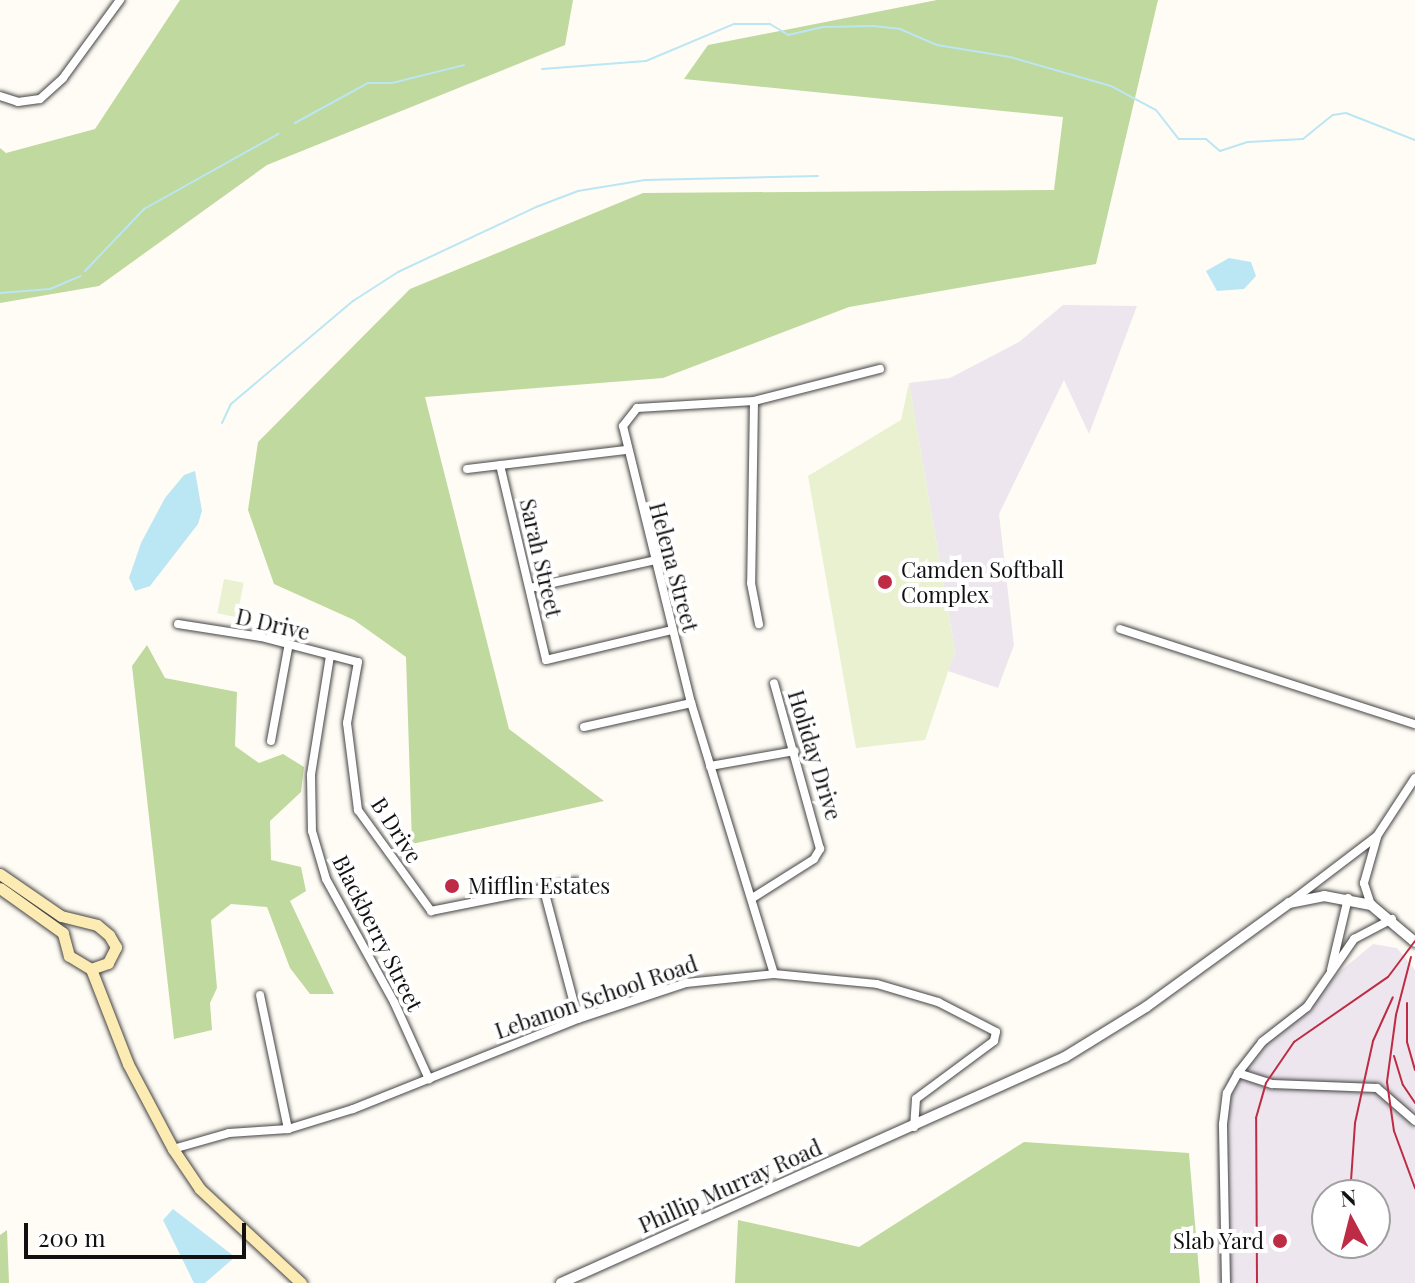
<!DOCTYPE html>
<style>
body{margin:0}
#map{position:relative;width:1415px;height:1283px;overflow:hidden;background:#fffcf5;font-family:"Playfair Display",serif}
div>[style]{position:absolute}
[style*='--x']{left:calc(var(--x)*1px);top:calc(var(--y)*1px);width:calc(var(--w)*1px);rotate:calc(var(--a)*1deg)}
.industrial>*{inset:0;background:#ede6ee}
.forest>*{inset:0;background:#c0d99e}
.pitch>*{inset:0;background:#e9f1d0;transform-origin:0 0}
.water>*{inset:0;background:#bbe6f4}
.stream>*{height:2px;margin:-1px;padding:0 1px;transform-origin:1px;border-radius:1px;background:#bbe6f4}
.roads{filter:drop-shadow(0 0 2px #444) drop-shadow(0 0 2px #444)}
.minor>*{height:8px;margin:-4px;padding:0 4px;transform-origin:4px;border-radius:4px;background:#fff}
.tertiary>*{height:10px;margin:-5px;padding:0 5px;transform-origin:5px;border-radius:5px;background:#fff}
.secondary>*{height:11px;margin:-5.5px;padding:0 5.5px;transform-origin:5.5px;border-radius:5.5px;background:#fcebb3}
.rail>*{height:2px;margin:-1px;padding:0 1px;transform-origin:1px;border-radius:1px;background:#bd2c44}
.dots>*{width:22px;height:22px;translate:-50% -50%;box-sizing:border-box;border:4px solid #fff;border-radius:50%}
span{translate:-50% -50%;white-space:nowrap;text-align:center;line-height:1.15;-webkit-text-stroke:8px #fff;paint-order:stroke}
.street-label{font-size:22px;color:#111}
.poi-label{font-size:22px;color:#111}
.left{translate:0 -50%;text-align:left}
.right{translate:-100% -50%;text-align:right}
.north{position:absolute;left:1311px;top:1179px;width:80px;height:80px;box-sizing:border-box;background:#fff;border:2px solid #a0a0a0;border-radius:50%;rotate:353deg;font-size:22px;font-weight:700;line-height:32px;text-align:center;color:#111}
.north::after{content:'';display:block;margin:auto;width:28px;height:36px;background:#bd2c44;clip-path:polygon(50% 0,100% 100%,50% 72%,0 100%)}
.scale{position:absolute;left:24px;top:1223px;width:222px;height:36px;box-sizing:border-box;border:4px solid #111;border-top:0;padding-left:10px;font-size:24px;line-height:28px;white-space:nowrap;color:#111;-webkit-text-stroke:6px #fff;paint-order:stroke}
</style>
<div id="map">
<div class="industrial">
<div style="clip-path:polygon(1063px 305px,1137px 306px,1089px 434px,1064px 380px,999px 514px,1014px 645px,998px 688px,948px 671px,955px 651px,909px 383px,950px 378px,1019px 342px)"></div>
<div style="clip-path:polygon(evenodd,1373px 944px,1397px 948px,1415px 970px,1415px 1283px,1217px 1283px,1217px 1123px,1227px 1080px,1254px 1043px,1373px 944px,1327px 1195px,1375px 1195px,1375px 1243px,1327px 1243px,1327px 1195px)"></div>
</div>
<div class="forest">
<div style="clip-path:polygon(180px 0,573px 0,565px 45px,267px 165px,99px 286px,0 303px,0 148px,6px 153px,95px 129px)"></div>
<div style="clip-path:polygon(937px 0,1158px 0,1096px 264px,849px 307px,663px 378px,425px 397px,509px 729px,604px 801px,412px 844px,406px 657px,354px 620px,274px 584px,248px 510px,258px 442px,410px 289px,643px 193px,1054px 190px,1063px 117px,684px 79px,708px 45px)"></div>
<div style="clip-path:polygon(147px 645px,165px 678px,237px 692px,235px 746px,259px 763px,283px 754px,304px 767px,301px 792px,270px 821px,271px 860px,301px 867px,306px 891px,290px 901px,334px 994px,310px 994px,290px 968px,267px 907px,231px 904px,211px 920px,217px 988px,210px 1003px,212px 1030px,174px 1039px,132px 666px)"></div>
<div style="clip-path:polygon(1024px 1142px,1189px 1153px,1200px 1283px,735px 1283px,738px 1220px,859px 1247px)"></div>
<div style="clip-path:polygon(7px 1230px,9px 1283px,0 1283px,0 1235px)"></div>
</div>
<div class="pitch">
<div style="clip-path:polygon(909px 383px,955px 651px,925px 740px,856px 748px,808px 476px,901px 420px)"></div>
<div style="left:224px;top:579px;width:20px;height:35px;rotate:11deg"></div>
</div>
<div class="water">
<div style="clip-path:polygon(1229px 258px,1251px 262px,1256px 276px,1244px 289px,1217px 291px,1206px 271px)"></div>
<div style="clip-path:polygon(195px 471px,202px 511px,198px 524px,150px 586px,135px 591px,129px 578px,141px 543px,165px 498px,184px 475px)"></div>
<div style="clip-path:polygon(173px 1209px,235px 1257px,205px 1283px,194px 1283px,163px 1220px)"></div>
</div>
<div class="stream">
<div style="--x:542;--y:69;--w:104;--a:-4.4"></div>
<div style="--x:646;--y:61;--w:95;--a:-22.8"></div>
<div style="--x:734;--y:24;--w:36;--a:0"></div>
<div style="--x:770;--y:24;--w:21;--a:31"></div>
<div style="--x:788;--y:35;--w:36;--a:-13"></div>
<div style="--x:823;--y:27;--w:50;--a:-1.1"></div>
<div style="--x:873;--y:26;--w:27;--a:6"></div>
<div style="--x:900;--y:29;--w:40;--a:23.4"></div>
<div style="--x:937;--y:45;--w:74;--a:9.3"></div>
<div style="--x:1010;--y:57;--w:105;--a:16"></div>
<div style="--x:1111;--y:86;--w:51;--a:28.1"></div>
<div style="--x:1156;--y:110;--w:37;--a:52"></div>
<div style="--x:1179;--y:139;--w:27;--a:0"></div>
<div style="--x:1206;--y:139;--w:18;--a:41"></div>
<div style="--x:1220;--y:151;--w:29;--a:-18"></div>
<div style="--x:1248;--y:142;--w:55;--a:-3.1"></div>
<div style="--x:1303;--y:139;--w:38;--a:-39"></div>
<div style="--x:1333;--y:115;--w:13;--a:-9"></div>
<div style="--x:1346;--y:113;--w:74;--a:21.4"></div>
<div style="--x:295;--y:123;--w:83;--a:-28.7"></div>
<div style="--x:368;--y:83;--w:24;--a:0"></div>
<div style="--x:392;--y:83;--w:74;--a:-14"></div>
<div style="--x:85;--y:271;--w:86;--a:-46.4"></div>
<div style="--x:144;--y:209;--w:154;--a:-29.2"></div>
<div style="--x:0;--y:293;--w:50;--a:-4.6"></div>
<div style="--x:50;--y:289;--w:33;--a:-23"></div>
<div style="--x:222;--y:423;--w:21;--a:-65"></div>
<div style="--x:231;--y:404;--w:160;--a:-40.2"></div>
<div style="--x:353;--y:301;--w:54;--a:-32.8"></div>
<div style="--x:398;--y:272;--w:153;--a:-25.2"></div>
<div style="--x:536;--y:207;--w:45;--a:-20.9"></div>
<div style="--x:578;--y:191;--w:68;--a:-9.3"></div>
<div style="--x:645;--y:180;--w:173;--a:-1.3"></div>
</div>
<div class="roads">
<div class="minor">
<div style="--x:0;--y:96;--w:19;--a:18"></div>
<div style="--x:18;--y:102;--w:22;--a:-8"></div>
<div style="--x:40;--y:99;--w:31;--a:-42"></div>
<div style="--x:63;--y:78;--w:97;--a:-53.8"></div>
<div style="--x:754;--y:401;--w:182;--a:90.9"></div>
<div style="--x:751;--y:583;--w:42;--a:79"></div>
<div style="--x:500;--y:465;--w:200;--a:76.7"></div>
<div style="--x:546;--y:660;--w:130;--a:-13.4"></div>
<div style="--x:467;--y:469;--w:160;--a:-6.8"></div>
<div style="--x:530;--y:588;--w:125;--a:-12.5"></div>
<div style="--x:178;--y:624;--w:84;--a:8.9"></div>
<div style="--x:261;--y:637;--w:100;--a:14.5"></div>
<div style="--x:358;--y:662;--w:62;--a:100.2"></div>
<div style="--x:347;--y:723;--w:88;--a:82.8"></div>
<div style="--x:358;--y:810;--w:125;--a:54.1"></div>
<div style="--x:431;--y:911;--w:148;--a:-11.3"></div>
<div style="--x:1120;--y:629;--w:310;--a:17.9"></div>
<div style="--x:330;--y:656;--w:121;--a:99.1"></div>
<div style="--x:311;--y:775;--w:56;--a:89"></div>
<div style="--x:312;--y:831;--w:50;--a:73.7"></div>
<div style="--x:326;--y:879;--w:141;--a:61.1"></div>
<div style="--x:394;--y:1002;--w:85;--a:65.6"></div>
<div style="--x:584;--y:727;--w:110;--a:-12.6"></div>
<div style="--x:271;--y:741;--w:95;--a:-79.6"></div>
<div style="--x:710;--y:766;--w:86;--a:-10"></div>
<div style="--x:544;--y:890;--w:133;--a:75.2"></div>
<div style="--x:754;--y:897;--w:71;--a:-32.3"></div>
<div style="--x:814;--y:859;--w:12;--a:-59"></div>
<div style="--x:820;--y:849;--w:172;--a:-105.5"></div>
<div style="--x:1289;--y:903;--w:111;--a:-37.3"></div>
<div style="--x:1377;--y:836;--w:69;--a:-56.8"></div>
<div style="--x:1371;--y:905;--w:23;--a:-108"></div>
<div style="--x:1364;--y:883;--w:48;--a:-74.2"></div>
<div style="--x:1331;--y:970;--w:74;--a:-76.7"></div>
<div style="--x:774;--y:974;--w:283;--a:-107"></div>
<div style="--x:691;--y:703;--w:285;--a:-103.8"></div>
<div style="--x:623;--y:426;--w:23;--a:-52"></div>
<div style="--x:637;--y:408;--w:117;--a:-3.4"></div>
<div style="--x:754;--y:401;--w:130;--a:-14.3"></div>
<div style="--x:260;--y:995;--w:137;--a:78.2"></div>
<div style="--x:1238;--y:1073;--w:39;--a:-52"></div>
<div style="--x:1262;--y:1042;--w:57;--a:-37.9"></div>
<div style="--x:1307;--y:1007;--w:83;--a:-55.3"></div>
<div style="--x:1354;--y:939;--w:43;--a:-27.8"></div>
<div style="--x:173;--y:1149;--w:58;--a:-15.9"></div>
<div style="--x:229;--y:1133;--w:59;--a:-3.9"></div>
<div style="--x:288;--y:1129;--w:68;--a:-17.1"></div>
<div style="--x:353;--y:1109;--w:242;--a:-21.8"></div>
<div style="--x:578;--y:1019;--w:114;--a:-18.4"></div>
<div style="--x:686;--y:983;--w:88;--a:-5.8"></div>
<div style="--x:774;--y:974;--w:103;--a:5.5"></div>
<div style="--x:877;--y:984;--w:64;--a:16.4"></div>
<div style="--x:938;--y:1002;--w:65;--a:27.3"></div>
<div style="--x:996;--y:1032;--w:9;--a:103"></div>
<div style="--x:994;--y:1041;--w:97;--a:143.4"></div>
<div style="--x:916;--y:1099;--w:28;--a:94"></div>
<div style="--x:1226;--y:1283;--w:159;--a:-91.1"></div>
<div style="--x:1223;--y:1124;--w:31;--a:-83"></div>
<div style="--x:1227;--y:1093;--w:23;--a:-61"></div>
<div style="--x:1238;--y:1073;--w:36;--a:18"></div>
<div style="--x:1272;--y:1084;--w:105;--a:2.2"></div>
<div style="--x:1377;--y:1088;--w:50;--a:41"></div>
</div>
<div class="tertiary">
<div style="--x:561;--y:1283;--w:552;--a:-24.15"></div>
<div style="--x:1065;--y:1057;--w:95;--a:-31.7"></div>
<div style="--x:1146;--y:1007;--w:177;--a:-36"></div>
<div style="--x:1289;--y:903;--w:36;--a:-11"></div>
<div style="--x:1324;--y:896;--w:48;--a:10.8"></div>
<div style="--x:1371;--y:905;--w:57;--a:40.1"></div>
</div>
<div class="secondary">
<div style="--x:0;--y:874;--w:74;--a:34.5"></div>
<div style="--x:61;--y:916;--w:37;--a:14"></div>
<div style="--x:97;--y:925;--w:16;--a:40"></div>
<div style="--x:109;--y:935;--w:14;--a:60"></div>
<div style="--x:116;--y:947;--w:18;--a:117"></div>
<div style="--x:108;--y:963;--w:18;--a:161"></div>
<div style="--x:91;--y:969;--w:26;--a:-149"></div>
<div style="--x:69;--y:956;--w:24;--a:-105"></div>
<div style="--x:63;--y:933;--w:77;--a:-144.5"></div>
<div style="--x:91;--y:969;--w:102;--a:68.7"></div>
<div style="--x:128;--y:1064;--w:96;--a:62.1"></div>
<div style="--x:173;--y:1149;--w:48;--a:56"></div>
<div style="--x:200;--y:1189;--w:138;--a:42.9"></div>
</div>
</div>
<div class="rail">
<div style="--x:1411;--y:957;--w:60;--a:104.5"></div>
<div style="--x:1396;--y:1015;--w:68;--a:97.7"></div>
<div style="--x:1387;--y:1082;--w:49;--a:81.9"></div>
<div style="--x:1394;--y:1131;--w:61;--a:69.8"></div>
<div style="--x:1407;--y:1003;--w:39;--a:90"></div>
<div style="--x:1407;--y:1042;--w:29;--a:74"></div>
<div style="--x:1394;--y:1056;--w:30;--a:73"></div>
<div style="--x:1403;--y:1085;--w:22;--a:56"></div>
<div style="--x:1350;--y:1195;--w:72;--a:-86"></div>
<div style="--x:1355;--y:1123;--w:84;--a:-77.6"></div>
<div style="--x:1373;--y:1041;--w:48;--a:-65.6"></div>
<div style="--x:1257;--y:1283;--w:165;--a:-90.3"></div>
<div style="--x:1256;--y:1118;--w:36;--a:-74"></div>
<div style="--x:1266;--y:1083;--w:50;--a:-55.7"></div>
<div style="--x:1294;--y:1042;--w:114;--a:-34.7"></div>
<div style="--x:1388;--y:977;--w:45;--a:-53.1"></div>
</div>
<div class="dots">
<div style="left:885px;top:582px;background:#bd2c44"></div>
<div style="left:452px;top:886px;background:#bd2c44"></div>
<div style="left:1280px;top:1241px;background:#bd2c44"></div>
</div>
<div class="street-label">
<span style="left:541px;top:558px;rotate:77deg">Sarah Street</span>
<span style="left:674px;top:567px;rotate:75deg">Helena Street</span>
<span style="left:273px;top:624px;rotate:13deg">D Drive</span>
<span style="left:815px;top:755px;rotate:73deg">Holiday Drive</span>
<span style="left:397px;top:830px;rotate:57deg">B Drive</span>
<span style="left:378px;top:933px;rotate:63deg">Blackberry Street</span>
<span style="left:596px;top:997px;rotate:-19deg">Lebanon School Road</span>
<span style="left:730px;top:1186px;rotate:-24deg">Phillip Murray Road</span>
</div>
<div class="poi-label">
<span class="left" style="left:901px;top:582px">Camden Softball<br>Complex</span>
<span class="left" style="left:468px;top:886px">Mifflin Estates</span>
<span class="right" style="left:1264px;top:1241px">Slab Yard</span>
</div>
<div class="north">N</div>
<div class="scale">200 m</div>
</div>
